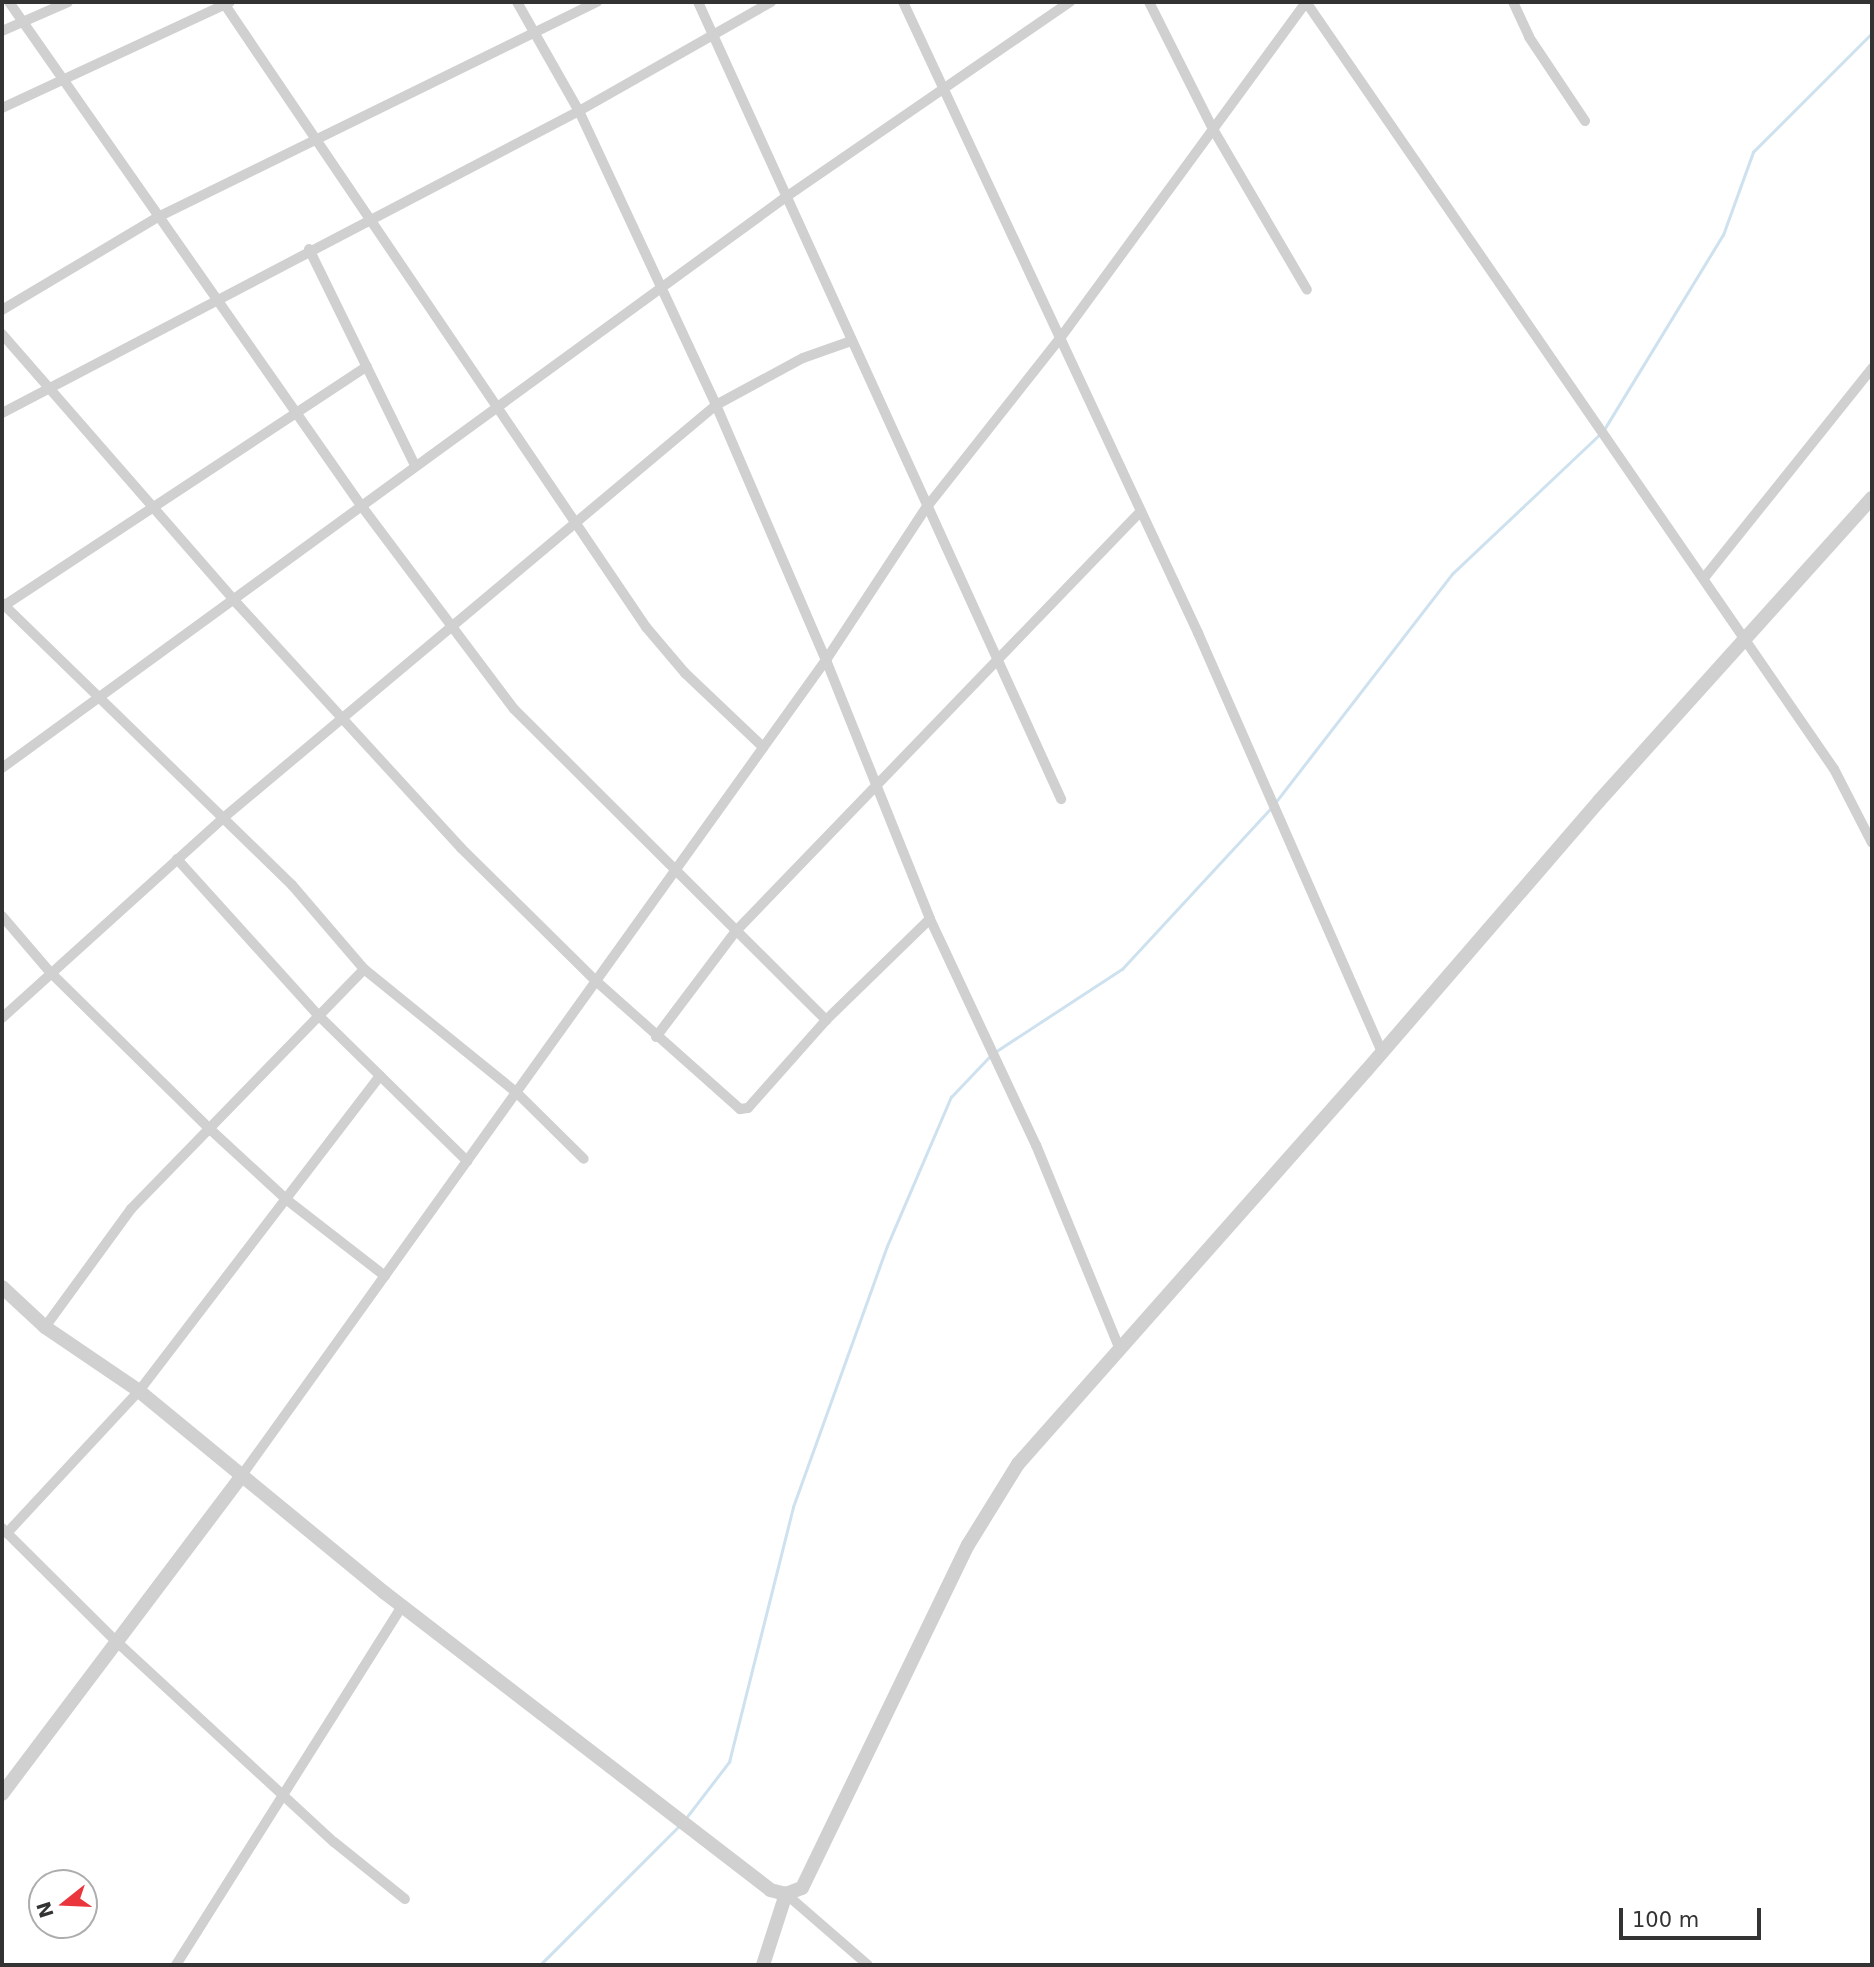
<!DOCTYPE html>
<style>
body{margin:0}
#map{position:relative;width:1874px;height:1967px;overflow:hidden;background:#fff;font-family:"DejaVu Sans",sans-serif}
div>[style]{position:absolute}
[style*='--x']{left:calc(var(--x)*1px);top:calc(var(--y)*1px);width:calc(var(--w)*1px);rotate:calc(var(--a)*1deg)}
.stream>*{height:2.5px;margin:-1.25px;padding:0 1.25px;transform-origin:1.25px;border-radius:1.25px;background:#cee1ef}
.minor>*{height:10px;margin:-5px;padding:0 5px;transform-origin:5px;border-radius:5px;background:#d0d0d0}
.tertiary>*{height:14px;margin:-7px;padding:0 7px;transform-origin:7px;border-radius:7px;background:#d0d0d0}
span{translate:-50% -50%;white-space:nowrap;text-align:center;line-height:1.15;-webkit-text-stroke:7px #fff;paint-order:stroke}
.frame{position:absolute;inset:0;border:4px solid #333;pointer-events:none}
.north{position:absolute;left:28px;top:1869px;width:70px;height:70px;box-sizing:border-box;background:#fff;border:2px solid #adadad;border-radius:50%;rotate:252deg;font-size:19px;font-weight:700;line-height:28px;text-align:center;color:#333}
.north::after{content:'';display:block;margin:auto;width:24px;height:32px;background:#ea353d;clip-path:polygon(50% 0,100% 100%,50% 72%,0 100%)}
.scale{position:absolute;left:1619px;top:1908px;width:142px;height:32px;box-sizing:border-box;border:4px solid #333;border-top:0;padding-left:9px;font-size:21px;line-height:24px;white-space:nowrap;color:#333;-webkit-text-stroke:5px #fff;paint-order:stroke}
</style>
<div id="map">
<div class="stream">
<div style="--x:1605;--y:428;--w:226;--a:-58.6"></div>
<div style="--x:1723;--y:235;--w:88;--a:-70.1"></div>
<div style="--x:1753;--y:152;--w:168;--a:-45"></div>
<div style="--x:1275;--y:803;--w:289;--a:-52.3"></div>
<div style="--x:1452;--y:574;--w:205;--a:-43.4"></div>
<div style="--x:995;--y:1052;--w:152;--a:-33.2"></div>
<div style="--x:1122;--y:969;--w:219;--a:-47.2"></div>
<div style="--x:686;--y:1818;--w:71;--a:-52.5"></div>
<div style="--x:729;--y:1762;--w:263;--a:-75.9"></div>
<div style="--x:793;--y:1507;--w:277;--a:-70.2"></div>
<div style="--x:887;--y:1246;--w:162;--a:-66.8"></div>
<div style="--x:951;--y:1097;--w:57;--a:-46.4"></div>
<div style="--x:540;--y:1965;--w:197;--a:-45"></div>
</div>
<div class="minor">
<div style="--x:9;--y:2;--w:613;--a:55.04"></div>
<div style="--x:360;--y:504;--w:256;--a:53.1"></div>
<div style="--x:514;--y:709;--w:441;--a:44.9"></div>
<div style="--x:223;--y:2;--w:755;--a:55.91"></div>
<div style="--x:646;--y:627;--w:60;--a:49.7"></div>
<div style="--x:685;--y:673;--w:108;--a:43.5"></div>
<div style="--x:517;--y:2;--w:125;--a:60.4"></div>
<div style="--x:579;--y:111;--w:324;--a:65"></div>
<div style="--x:716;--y:405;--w:278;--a:66.7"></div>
<div style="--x:826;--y:660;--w:279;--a:68.1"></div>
<div style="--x:930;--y:919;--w:250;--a:64.9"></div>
<div style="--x:1036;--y:1145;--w:222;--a:67.7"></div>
<div style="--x:698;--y:2;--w:876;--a:65.51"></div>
<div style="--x:903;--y:2;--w:697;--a:64.94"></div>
<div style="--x:1198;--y:633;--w:459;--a:66.3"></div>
<div style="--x:1149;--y:2;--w:142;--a:63.3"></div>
<div style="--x:1213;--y:129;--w:186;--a:59.7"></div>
<div style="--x:1306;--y:2;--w:931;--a:55.46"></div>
<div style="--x:1834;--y:769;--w:83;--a:62.8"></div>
<div style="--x:1513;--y:2;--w:38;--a:65"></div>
<div style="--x:1529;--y:37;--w:101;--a:56.3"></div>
<div style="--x:2;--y:31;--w:72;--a:-23.7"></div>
<div style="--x:2;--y:108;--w:251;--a:-24.9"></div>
<div style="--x:309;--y:249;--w:241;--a:63.9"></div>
<div style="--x:2;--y:310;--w:182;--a:-30.8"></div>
<div style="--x:158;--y:217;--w:489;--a:-26.1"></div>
<div style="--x:2;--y:334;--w:350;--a:48.9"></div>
<div style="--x:232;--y:598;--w:339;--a:47.5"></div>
<div style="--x:461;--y:848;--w:190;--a:44.6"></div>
<div style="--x:596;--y:981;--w:193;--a:41.6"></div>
<div style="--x:740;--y:1109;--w:8;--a:-7"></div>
<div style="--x:748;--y:1108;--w:118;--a:-48.4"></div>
<div style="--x:826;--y:1020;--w:145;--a:-44.2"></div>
<div style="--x:2;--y:413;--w:651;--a:-27.63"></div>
<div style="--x:579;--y:111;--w:221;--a:-29.6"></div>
<div style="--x:1704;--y:578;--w:269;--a:-51.3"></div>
<div style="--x:2;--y:603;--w:405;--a:44.2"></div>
<div style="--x:292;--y:885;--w:111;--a:49.4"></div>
<div style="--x:364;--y:969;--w:196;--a:39"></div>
<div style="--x:516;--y:1092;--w:95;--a:44.6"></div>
<div style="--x:2;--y:607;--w:437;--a:-33.4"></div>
<div style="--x:2;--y:768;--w:970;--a:-36.07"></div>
<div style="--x:786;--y:197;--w:345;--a:-34.5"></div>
<div style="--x:177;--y:859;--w:210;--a:47.9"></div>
<div style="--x:318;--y:1015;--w:209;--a:44.4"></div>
<div style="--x:2;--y:916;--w:74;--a:49.4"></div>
<div style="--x:50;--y:972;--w:227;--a:44.5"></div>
<div style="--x:212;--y:1131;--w:102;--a:42.6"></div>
<div style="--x:287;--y:1200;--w:124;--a:37.8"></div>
<div style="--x:2;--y:1018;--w:297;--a:-42.1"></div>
<div style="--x:222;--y:819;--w:645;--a:-39.96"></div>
<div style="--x:716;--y:405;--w:99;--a:-28.4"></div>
<div style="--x:803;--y:358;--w:51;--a:-19.5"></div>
<div style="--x:656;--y:1037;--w:133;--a:-53"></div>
<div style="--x:736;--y:931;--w:583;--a:-46.04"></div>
<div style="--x:45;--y:1327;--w:146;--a:-53.9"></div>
<div style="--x:131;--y:1209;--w:334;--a:-45.8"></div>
<div style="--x:242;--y:1475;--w:1003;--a:-54.38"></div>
<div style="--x:826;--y:660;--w:182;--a:-56.7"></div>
<div style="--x:926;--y:508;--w:218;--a:-51.7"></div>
<div style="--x:1061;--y:337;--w:415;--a:-53.8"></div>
<div style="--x:2;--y:1528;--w:163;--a:44.8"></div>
<div style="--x:118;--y:1643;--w:294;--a:42.7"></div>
<div style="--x:334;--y:1842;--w:91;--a:38.8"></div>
<div style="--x:7;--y:1533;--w:194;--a:-47.1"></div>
<div style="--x:139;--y:1391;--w:397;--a:-52.6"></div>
<div style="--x:786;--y:1894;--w:108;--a:40.9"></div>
<div style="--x:176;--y:1965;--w:424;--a:-57.8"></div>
</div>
<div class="tertiary">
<div style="--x:2;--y:1287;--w:59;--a:42.9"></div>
<div style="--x:45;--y:1327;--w:114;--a:34.2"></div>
<div style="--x:139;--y:1391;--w:318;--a:39.4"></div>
<div style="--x:385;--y:1593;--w:486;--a:37.6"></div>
<div style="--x:770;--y:1890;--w:16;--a:14"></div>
<div style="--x:786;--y:1894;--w:17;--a:-21"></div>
<div style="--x:802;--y:1888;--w:381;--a:-64.2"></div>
<div style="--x:968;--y:1545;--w:95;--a:-58.3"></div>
<div style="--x:1018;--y:1464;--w:525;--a:-48.48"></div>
<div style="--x:1366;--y:1071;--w:357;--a:-49.2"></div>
<div style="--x:1599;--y:801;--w:408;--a:-48"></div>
<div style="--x:2;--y:1794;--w:399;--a:-53"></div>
<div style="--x:763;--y:1965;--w:75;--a:-72.1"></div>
</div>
<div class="frame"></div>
<div class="north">N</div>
<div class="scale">100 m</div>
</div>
